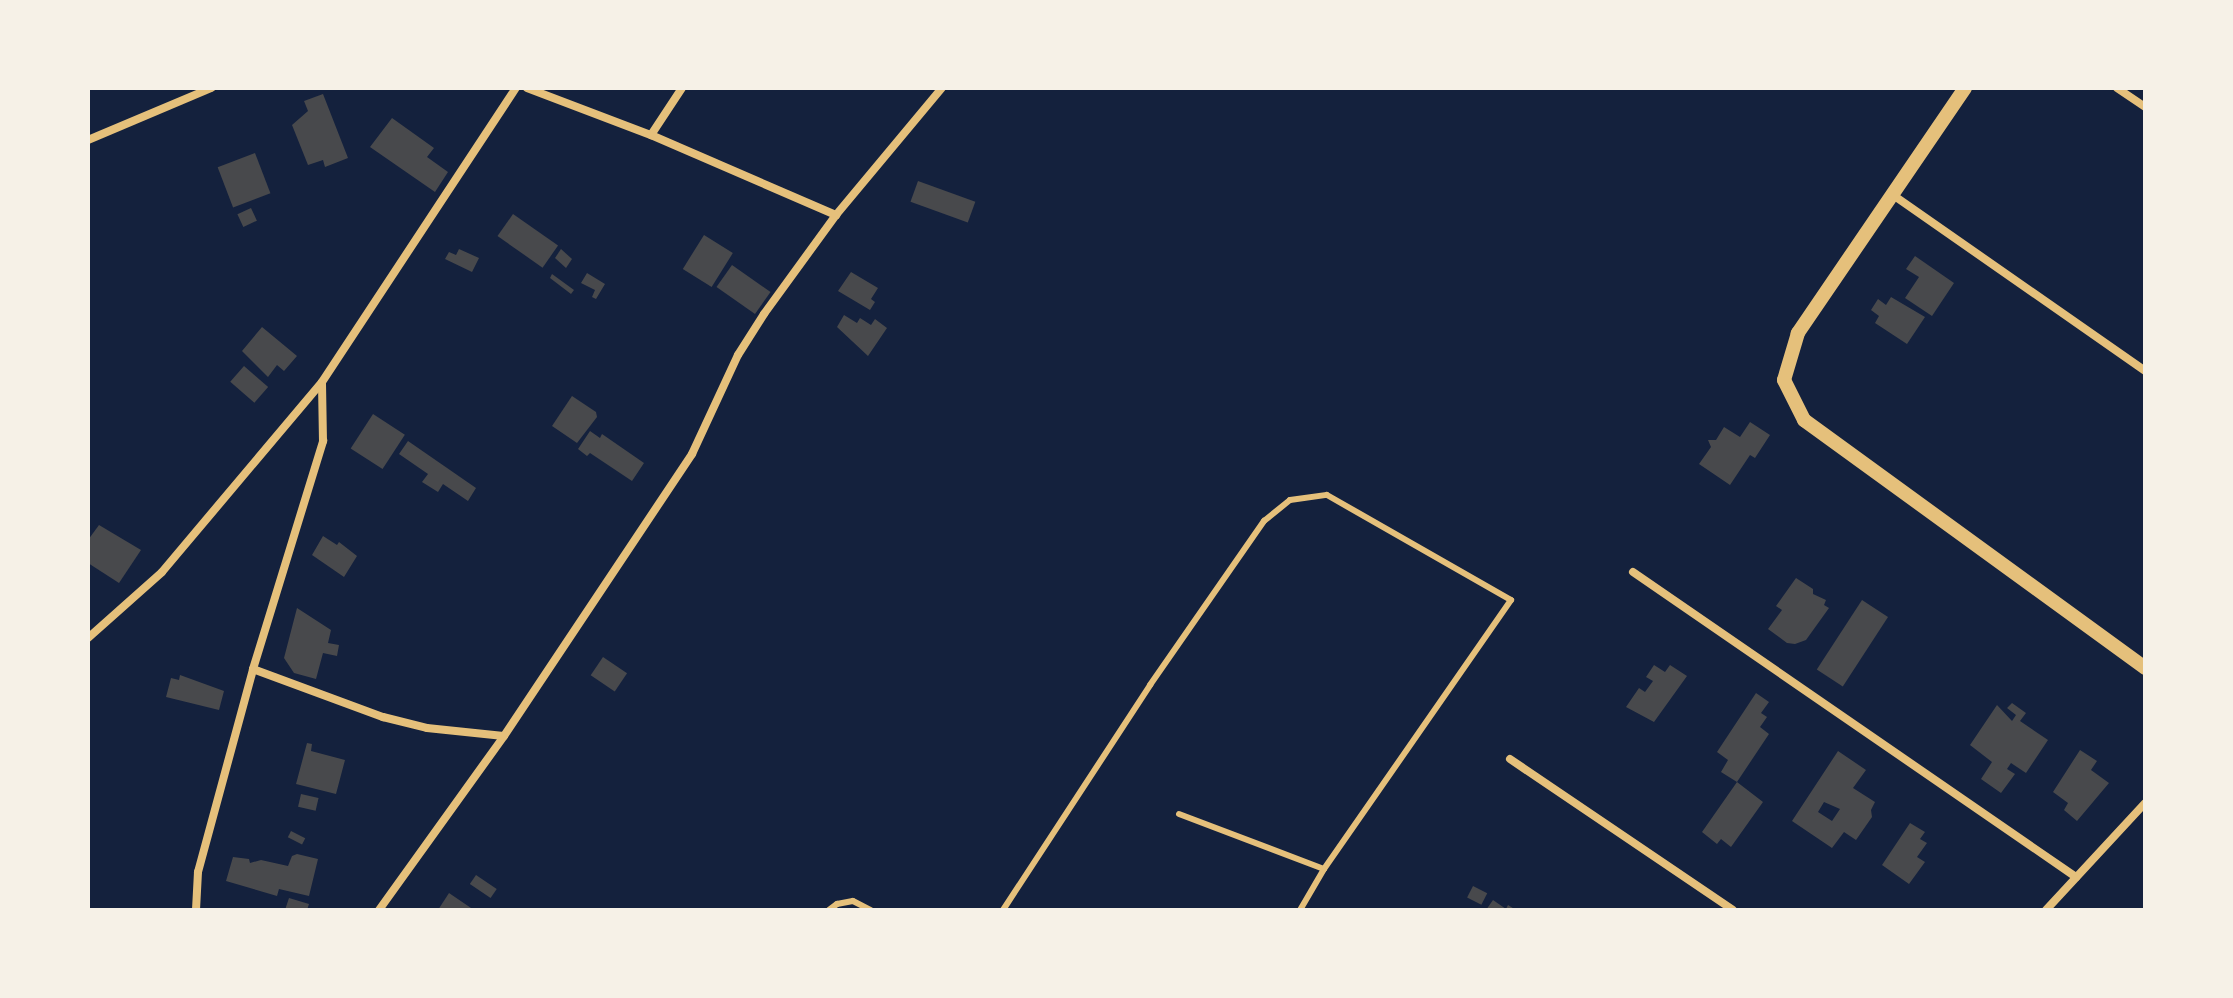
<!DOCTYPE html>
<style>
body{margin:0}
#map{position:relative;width:2233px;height:998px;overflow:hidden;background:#14213d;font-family:Helvetica,sans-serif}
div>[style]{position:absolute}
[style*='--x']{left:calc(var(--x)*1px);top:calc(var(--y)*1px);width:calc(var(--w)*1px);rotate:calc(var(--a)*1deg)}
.building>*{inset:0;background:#48494c;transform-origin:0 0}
.service>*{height:6px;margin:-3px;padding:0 3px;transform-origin:3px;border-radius:3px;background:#e5c07b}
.minor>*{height:8px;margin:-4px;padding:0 4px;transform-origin:4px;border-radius:4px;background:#e5c07b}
.tertiary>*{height:14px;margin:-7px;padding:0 7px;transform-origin:7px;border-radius:7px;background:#e5c07b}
span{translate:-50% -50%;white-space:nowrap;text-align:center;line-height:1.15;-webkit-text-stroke:8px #f6f1e7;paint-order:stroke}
.frame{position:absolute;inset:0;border:90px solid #f6f1e7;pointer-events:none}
</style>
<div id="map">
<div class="building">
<div style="clip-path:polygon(323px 94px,348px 158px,325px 167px,323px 160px,308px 165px,292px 125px,308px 111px,304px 101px)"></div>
<div style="clip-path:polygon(392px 118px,434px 148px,427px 157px,448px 172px,435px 192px,370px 147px)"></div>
<div style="left:255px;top:153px;width:43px;height:40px;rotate:69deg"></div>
<div style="left:918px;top:181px;width:61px;height:22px;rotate:20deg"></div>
<div style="left:251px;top:208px;width:14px;height:15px;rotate:65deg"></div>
<div style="left:513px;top:214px;width:55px;height:27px;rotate:35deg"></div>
<div style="left:704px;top:235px;width:34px;height:40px;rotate:32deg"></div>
<div style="clip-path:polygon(459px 249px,479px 258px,472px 272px,445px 259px,449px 252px,456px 255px)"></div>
<div style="clip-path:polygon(561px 249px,572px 259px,566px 268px,555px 258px)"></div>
<div style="clip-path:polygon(1915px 256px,1954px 283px,1932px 316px,1905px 298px,1919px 277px,1906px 269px)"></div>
<div style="left:732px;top:265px;width:47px;height:27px;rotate:35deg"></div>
<div style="clip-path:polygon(851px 272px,878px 288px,871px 299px,875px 302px,870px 310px,838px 291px)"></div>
<div style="clip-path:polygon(587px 273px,605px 284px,596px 299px,592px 297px,595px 290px,581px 283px)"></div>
<div style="clip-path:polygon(552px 274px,574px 290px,571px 294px,550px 278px)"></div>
<div style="clip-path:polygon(1891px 297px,1925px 317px,1907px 344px,1875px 323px,1879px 316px,1871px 310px,1878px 299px,1886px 305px)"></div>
<div style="clip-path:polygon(844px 315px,857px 323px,860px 318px,871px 325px,875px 319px,887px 328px,868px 356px,837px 327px)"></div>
<div style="clip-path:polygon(262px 327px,297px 356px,284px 371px,277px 365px,268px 377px,242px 351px)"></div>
<div style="left:244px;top:366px;width:32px;height:21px;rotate:41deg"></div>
<div style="clip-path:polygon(572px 396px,596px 412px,597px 417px,577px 443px,552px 426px)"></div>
<div style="left:373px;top:414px;width:38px;height:41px;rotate:33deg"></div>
<div style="clip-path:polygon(1750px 422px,1770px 435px,1755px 458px,1750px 455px,1730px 485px,1699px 464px,1711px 447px,1708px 440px,1716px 440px,1724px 427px,1740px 437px)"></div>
<div style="clip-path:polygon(590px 431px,600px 438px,602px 434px,644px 463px,632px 481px,590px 453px,587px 456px,578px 449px)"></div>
<div style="clip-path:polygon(408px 441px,476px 488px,468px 501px,443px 484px,438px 492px,422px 482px,428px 474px,399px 454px)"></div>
<div style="clip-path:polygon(99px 525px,141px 550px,119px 583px,88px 563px,88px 540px)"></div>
<div style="clip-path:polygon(323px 536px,337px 545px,339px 542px,357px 556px,344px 577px,312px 555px)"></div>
<div style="clip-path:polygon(1796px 578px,1813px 589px,1813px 594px,1826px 600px,1824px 605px,1829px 608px,1806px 640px,1795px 644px,1787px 643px,1768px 629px,1782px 610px,1776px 606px)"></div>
<div style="left:1862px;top:600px;width:31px;height:83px;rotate:33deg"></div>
<div style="clip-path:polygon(297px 608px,331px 630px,328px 643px,339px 645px,337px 656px,323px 653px,316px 679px,294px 673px,284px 658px)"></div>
<div style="left:603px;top:657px;width:29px;height:22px;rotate:34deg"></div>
<div style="clip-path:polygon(1654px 665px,1665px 672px,1670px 665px,1687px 676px,1654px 722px,1626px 707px,1639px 688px,1645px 692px,1653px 681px,1646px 677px)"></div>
<div style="clip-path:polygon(180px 675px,224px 691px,219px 710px,166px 697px,171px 678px,179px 680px)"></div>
<div style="clip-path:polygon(1756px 693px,1769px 702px,1761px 713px,1767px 717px,1760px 727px,1769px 734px,1737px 782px,1721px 772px,1728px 760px,1717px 752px)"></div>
<div style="clip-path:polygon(2012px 703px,2026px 713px,2020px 721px,2048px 740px,2026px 773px,2011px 763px,2007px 769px,2015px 774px,2001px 793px,1981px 779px,1992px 762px,1970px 745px,1997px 705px,2012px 721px,2016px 715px,2007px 708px)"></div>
<div style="clip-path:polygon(307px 743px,312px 744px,311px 751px,345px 760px,336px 794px,296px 784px)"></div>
<div style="clip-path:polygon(2080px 750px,2097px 761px,2091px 770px,2109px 783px,2077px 821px,2064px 810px,2068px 803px,2053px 792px)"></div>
<div style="clip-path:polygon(evenodd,1838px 751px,1866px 770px,1853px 788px,1875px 802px,1871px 810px,1872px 817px,1856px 840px,1844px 832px,1832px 848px,1792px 821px,1838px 751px,1824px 802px,1840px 809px,1832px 821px,1818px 812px,1824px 802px)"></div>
<div style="clip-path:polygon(1737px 782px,1763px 802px,1731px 847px,1721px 839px,1717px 844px,1702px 832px)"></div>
<div style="left:301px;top:794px;width:18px;height:13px;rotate:13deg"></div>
<div style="clip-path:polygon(1910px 823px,1925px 832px,1920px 839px,1927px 843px,1917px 857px,1925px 862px,1909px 884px,1882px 865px)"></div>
<div style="left:291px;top:831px;width:16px;height:7px;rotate:27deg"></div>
<div style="clip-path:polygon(297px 854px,318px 859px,309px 896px,279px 889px,277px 896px,226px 881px,233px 857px,249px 859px,250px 863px,261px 860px,288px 866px,292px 856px)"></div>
<div style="left:476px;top:875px;width:25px;height:11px;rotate:34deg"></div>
<div style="left:1473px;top:886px;width:16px;height:13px;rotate:27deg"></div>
<div style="clip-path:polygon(449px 893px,474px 910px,438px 910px)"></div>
<div style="clip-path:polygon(289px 898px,309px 904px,307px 910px,285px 910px)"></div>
<div style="clip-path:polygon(1493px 900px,1506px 909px,1508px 905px,1516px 910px,1486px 910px)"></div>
</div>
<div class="service">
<div style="--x:1179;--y:814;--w:155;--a:20.8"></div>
<div style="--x:829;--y:910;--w:10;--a:-37"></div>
<div style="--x:837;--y:904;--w:16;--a:-11"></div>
<div style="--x:853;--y:901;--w:20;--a:27"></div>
<div style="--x:1003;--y:910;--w:269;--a:-56.8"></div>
<div style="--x:1150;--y:685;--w:200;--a:-55.2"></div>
<div style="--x:1264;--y:521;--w:33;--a:-39"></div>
<div style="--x:1290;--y:500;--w:37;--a:-8"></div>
<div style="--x:1327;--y:495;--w:212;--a:29.7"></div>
<div style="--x:1511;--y:600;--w:328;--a:124.8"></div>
<div style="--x:1324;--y:869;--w:48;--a:120.3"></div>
</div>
<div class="minor">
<div style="--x:527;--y:88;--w:133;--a:20.8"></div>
<div style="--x:651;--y:135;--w:202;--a:23.4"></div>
<div style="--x:2117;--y:88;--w:34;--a:34"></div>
<div style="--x:651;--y:135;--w:56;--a:-56.6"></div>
<div style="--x:88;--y:140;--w:134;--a:-22.9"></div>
<div style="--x:1893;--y:195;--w:307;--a:34.9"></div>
<div style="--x:1633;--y:572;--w:538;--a:34.55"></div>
<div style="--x:88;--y:638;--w:99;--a:-41.7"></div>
<div style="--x:162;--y:572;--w:248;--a:-49.9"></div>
<div style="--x:322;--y:382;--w:352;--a:-56.6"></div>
<div style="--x:253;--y:669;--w:139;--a:20.3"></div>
<div style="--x:383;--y:717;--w:45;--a:14"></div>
<div style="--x:427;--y:728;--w:77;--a:5.9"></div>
<div style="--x:1510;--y:759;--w:269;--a:34.1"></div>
<div style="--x:196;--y:910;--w:38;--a:-87"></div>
<div style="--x:198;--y:872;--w:210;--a:-74.8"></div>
<div style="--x:253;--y:669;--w:239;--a:-72.9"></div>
<div style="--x:323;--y:441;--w:58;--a:-91"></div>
<div style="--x:379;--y:910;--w:214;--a:-54.3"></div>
<div style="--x:504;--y:736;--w:339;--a:-56.3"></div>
<div style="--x:692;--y:454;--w:109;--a:-65.1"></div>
<div style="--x:738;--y:355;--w:49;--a:-57.6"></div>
<div style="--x:764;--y:314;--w:122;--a:-54"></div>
<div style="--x:836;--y:215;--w:165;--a:-50.2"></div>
<div style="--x:2046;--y:910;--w:146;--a:-47.2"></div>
</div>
<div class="tertiary">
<div style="--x:1965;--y:88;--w:297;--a:124.3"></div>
<div style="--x:1798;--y:333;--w:49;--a:106.6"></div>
<div style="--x:1784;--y:380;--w:45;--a:63.4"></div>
<div style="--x:1804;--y:420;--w:422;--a:36"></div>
</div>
<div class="frame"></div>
</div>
